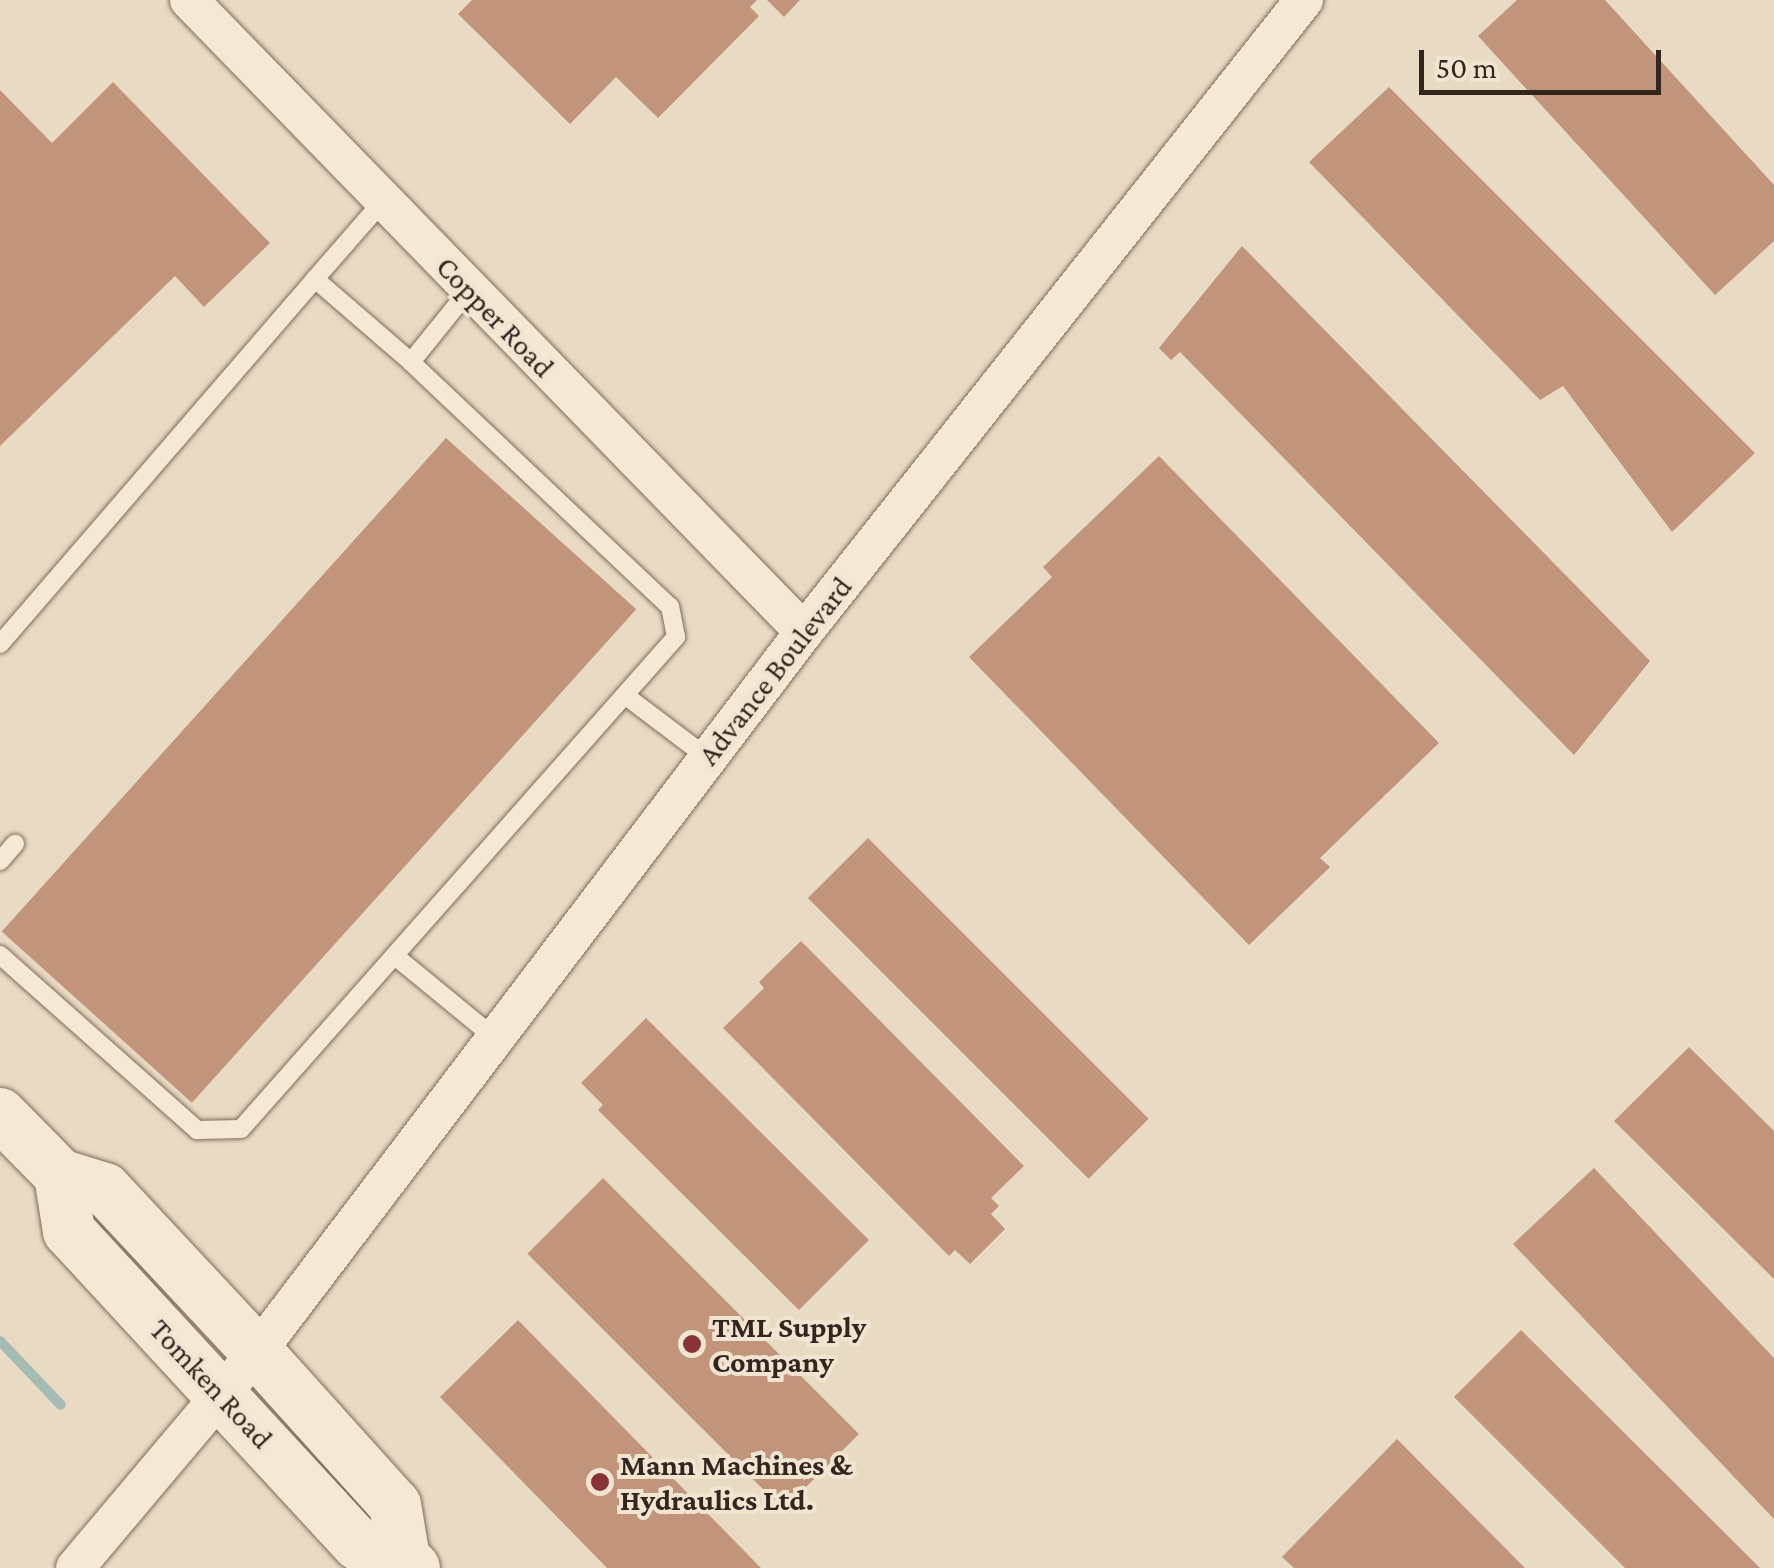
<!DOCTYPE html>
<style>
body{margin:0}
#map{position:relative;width:1774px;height:1568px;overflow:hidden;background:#e9dac3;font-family:"Crimson Pro",serif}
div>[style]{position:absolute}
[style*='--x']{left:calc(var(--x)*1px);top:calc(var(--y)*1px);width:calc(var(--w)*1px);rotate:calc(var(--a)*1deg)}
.stream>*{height:10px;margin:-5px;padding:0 5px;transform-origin:5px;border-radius:5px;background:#a4bcb3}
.building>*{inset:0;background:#c3947c;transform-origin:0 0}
.roads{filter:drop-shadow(0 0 2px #816c5c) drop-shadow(0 0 2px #816c5c)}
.service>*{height:18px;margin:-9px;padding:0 9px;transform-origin:9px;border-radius:9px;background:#f5e9d5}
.minor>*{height:38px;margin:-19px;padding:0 19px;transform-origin:19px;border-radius:19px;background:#f5e9d5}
.secondary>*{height:52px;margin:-26px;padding:0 26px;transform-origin:26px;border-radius:26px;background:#f5e9d5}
.dots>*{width:28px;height:28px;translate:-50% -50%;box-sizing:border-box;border:5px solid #f1e5d2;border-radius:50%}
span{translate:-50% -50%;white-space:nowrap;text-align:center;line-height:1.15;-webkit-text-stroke:8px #f1e5d2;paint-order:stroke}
.street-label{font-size:30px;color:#33261e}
.poi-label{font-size:30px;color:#33261e;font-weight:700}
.left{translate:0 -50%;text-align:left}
.scale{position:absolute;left:1419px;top:50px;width:242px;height:45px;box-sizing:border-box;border:5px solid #33261e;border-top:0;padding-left:12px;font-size:30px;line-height:35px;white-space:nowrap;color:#33261e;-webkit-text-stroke:8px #f1e5d2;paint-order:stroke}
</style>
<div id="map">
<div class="stream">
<div style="--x:0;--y:1341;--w:88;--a:46.4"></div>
</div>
<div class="building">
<div style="clip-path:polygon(472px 0,757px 0,750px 7px,759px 16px,658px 118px,616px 77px,570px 124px,458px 14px)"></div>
<div style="clip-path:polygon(767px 0,800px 0,784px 17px)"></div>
<div style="clip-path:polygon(1517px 0,1605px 0,1774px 185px,1774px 241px,1715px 295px,1478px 36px)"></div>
<div style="clip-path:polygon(113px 82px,270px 243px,204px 307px,175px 276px,0 446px,0 90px,52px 143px)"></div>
<div style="clip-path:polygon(1389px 87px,1755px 453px,1672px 532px,1563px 386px,1540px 400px,1309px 162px)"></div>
<div style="clip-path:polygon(1242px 246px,1650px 661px,1574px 755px,1180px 352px,1171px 360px,1159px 348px)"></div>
<div style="left:446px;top:438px;width:256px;height:664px;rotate:42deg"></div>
<div style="clip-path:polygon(1159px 456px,1439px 743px,1320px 858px,1330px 867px,1249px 945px,969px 657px,1052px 577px,1043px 567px)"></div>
<div style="left:868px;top:838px;width:397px;height:85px;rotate:45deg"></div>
<div style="clip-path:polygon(801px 941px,1024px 1166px,991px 1198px,999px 1206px,991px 1214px,1005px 1229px,970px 1264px,955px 1250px,949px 1256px,723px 1028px,764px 988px,759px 982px)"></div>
<div style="clip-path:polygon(646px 1018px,869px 1240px,799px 1310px,598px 1110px,603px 1105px,581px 1083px)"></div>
<div style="clip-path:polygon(1689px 1047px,1774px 1131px,1774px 1279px,1614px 1121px)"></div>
<div style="clip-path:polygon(1594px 1168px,1774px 1358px,1774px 1519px,1513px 1244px)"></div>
<div style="left:603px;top:1178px;width:362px;height:107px;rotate:45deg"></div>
<div style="clip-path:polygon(518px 1320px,761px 1568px,607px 1568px,440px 1397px)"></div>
<div style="clip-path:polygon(1521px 1330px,1760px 1568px,1625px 1568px,1454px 1397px)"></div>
<div style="clip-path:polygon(1397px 1439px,1525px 1568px,1294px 1568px,1282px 1557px)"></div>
</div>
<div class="roads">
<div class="service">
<div style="--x:383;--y:201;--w:103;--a:131.1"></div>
<div style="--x:315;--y:279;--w:127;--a:40.8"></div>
<div style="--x:411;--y:362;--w:92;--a:-51.1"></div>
<div style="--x:0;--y:644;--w:482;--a:-49.2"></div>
<div style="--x:626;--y:696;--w:103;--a:37.1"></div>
<div style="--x:0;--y:861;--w:23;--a:-49"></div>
<div style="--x:0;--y:955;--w:264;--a:41.6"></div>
<div style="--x:197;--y:1130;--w:44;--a:-1.3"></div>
<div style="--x:241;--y:1129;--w:657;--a:-48.52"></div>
<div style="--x:676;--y:637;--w:31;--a:-101"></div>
<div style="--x:670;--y:607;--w:357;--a:-136.6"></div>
<div style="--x:395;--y:956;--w:129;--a:39.4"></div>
</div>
<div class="minor">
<div style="--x:189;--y:0;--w:882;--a:45.78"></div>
<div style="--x:75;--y:1568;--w:282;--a:-49.9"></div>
<div style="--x:257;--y:1352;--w:904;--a:-52.78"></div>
<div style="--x:804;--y:632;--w:806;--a:-51.65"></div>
</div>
<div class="secondary">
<div style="--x:0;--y:1114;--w:86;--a:45.5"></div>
<div style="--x:60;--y:1175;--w:47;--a:17.3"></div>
<div style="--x:105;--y:1189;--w:223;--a:47"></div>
<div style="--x:257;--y:1352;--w:206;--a:48"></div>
<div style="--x:395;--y:1505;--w:54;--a:80.4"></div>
<div style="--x:60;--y:1175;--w:57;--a:80.9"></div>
<div style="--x:69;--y:1231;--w:426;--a:47.3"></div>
<div style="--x:358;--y:1544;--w:48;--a:16.9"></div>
<div style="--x:404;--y:1558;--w:14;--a:45"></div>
</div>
</div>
<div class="dots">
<div style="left:692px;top:1344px;background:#8a323a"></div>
<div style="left:600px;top:1482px;background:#8a323a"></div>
</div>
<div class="street-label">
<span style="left:495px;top:317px;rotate:46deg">Copper Road</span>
<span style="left:775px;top:671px;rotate:-52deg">Advance Boulevard</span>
<span style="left:211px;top:1384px;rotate:47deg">Tomken Road</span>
</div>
<div class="poi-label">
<span class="left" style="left:712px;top:1344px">TML Supply<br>Company</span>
<span class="left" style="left:620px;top:1482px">Mann Machines &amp;<br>Hydraulics Ltd.</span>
</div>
<div class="scale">50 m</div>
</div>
